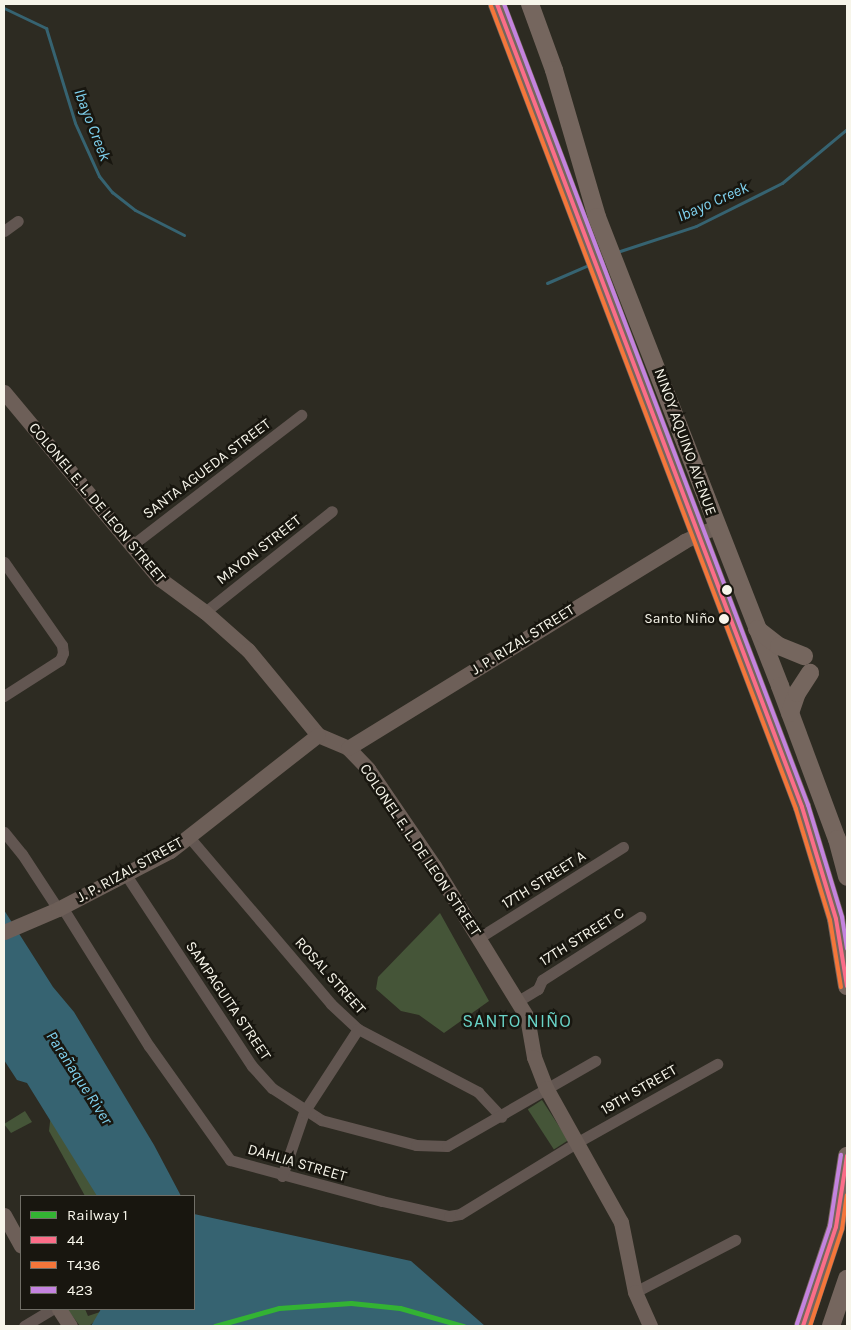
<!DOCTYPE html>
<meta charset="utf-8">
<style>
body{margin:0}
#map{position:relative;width:851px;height:1330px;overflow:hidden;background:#2d2b22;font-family:Karla,sans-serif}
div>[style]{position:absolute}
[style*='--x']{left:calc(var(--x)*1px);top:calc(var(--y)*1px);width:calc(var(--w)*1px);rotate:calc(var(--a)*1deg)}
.green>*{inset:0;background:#455538;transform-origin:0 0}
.water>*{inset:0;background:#366371}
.stream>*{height:3px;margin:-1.5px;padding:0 1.5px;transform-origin:1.5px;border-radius:1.5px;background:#366371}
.street>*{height:11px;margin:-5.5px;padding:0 5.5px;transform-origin:5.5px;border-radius:5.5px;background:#625651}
.secondary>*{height:15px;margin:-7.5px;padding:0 7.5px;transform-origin:7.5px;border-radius:7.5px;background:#6d5f58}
.primary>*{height:18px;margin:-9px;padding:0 9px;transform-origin:9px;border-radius:9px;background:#75665e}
.bus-1>*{height:4px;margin:-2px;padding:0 2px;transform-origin:2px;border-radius:2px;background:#fb6d88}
.bus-2>*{height:4px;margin:-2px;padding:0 2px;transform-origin:2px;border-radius:2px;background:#f5763a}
.bus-3>*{height:4px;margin:-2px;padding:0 2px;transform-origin:2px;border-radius:2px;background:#c483df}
.rail-1>*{height:5px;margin:-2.5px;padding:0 2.5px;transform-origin:2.5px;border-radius:2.5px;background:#33b333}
.dots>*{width:14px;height:14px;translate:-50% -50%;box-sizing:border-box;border:2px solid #18160f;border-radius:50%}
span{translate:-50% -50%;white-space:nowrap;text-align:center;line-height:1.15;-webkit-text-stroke:5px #18160f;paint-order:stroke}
.bus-label{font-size:14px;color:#f7f5ea}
.right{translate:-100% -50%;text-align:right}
.street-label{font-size:15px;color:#f7f5ea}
.water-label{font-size:16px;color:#7fd1ee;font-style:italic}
.quarter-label{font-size:18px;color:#69d3c7;letter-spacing:1px}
.frame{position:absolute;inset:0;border:5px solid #f7f5ea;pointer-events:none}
.legend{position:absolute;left:20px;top:1195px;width:175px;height:115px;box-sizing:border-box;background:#18160f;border:1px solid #716f67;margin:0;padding:6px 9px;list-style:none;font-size:15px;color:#f7f5ea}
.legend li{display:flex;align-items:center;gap:10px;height:25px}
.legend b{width:25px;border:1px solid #716f67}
</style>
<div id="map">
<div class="green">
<div style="clip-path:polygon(440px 913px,489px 1001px,444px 1033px,419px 1015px,401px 1011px,376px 989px,378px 977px)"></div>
<div style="left:542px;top:1100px;width:48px;height:17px;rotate:57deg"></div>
<div style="clip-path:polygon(25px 1111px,32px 1122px,11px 1133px,4px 1124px)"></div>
<div style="clip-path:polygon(51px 1113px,112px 1196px,85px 1196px,49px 1131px)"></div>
<div style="clip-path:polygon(67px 1309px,85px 1309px,88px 1316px,109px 1309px,89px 1326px,80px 1326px)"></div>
</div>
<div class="water">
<div style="clip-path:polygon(4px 910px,53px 987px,74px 1012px,154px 1145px,181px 1196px,97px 1196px,27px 1083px,17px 1080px,4px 1060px)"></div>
<div style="clip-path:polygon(194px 1214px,411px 1261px,485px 1326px,91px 1326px,101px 1309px,194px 1309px)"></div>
</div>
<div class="stream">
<div style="--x:4;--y:8;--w:47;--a:25.5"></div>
<div style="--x:46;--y:28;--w:99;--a:73"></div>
<div style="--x:75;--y:123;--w:58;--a:65.6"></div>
<div style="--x:99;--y:176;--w:21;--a:51"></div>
<div style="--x:112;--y:192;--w:29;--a:38"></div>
<div style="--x:135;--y:210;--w:55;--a:27"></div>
<div style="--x:617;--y:252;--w:83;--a:-18.2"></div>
<div style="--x:696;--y:226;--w:96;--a:-26.6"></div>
<div style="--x:782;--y:183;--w:85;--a:-39.7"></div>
<div style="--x:547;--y:283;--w:48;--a:-23.4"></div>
</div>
<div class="street">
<div style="--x:4;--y:231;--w:17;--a:-36"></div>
<div style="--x:131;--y:546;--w:215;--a:-37.6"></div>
<div style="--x:4;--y:562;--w:101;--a:55.1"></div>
<div style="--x:62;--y:645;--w:8;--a:83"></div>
<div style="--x:63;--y:653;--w:8;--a:113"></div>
<div style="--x:60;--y:660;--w:67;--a:147.3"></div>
<div style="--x:205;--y:612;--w:162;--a:-38.5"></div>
<div style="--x:4;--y:832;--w:28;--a:51"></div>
<div style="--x:22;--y:854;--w:66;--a:56.8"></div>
<div style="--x:189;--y:837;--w:219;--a:49.6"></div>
<div style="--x:331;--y:1004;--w:37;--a:43"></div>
<div style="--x:358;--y:1029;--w:136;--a:27.7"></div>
<div style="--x:478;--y:1092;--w:34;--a:47"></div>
<div style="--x:126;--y:875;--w:229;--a:56.6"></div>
<div style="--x:252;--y:1066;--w:30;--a:48"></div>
<div style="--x:272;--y:1088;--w:59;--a:33.1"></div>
<div style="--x:321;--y:1120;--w:98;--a:14.7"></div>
<div style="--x:416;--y:1145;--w:31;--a:2"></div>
<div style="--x:447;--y:1146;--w:171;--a:-29.9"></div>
<div style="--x:62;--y:907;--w:164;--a:58"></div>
<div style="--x:149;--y:1046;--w:140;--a:54.6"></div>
<div style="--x:230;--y:1160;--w:157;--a:15.1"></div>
<div style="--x:382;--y:1201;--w:69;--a:12.6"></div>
<div style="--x:449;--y:1216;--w:11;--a:-10"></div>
<div style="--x:460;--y:1214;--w:136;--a:-31.5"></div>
<div style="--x:576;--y:1143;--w:162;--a:-29.3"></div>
<div style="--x:480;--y:937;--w:169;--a:-32.2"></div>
<div style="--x:518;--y:1001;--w:23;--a:-31"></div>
<div style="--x:538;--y:989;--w:10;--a:-66"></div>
<div style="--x:542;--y:980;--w:117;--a:-32.7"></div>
<div style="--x:282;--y:1176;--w:68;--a:-71"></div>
<div style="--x:304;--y:1112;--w:99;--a:-57"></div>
<div style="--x:635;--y:1292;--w:113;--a:-27.5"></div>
<div style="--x:24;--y:1326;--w:33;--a:-31"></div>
</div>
<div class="secondary">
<div style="--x:4;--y:392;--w:244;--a:50.2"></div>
<div style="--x:160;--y:579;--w:56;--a:36.3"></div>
<div style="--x:205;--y:612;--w:57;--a:41.5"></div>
<div style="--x:248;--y:650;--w:110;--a:50.5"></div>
<div style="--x:318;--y:735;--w:33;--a:23"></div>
<div style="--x:348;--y:748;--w:29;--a:46"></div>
<div style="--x:368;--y:769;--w:117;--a:55.8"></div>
<div style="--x:434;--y:866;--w:177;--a:58.4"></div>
<div style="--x:527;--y:1017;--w:41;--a:80.1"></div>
<div style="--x:534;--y:1057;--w:33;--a:69"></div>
<div style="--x:546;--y:1088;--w:154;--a:60.8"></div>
<div style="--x:621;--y:1222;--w:71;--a:78.7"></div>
<div style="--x:635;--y:1292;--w:37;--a:66"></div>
<div style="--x:348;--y:748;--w:395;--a:-31.6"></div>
<div style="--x:684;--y:541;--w:35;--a:-24"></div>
<div style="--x:4;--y:932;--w:59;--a:-23.1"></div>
<div style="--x:58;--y:909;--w:126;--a:-27.4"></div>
<div style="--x:170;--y:851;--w:188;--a:-38.1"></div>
<div style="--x:4;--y:1215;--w:35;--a:61"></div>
<div style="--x:59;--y:1309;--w:20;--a:57"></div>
</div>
<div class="primary">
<div style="--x:497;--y:4;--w:859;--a:69.2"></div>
<div style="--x:802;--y:807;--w:117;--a:73.1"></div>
<div style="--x:836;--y:919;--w:68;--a:80.7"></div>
<div style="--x:530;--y:4;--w:70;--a:70"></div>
<div style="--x:554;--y:70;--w:153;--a:73.7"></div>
<div style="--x:597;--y:217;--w:503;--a:68.68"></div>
<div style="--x:780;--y:686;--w:163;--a:69.6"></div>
<div style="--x:837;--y:839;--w:39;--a:75"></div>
<div style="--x:757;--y:629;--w:28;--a:38"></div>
<div style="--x:779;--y:646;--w:27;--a:22"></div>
<div style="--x:790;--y:713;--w:21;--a:-71"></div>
<div style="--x:797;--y:693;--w:24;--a:-57"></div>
<div style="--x:803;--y:1326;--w:104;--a:-71.6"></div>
<div style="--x:836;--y:1227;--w:72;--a:-81.2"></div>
<div style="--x:831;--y:1326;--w:50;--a:-71.2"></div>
</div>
<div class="bus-1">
<div style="--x:497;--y:4;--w:859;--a:69.2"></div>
<div style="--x:802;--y:807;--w:117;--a:73.1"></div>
<div style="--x:836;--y:919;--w:68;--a:80.7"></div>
<div style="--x:803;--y:1326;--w:104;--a:-71.6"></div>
<div style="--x:836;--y:1227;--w:72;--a:-81.2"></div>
</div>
<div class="bus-2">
<div style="--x:491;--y:6;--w:859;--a:69.2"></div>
<div style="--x:796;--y:809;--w:116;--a:73"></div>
<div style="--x:830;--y:920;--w:68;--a:80.7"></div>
<div style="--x:810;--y:1326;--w:102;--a:-71.7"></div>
<div style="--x:842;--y:1229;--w:34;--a:-82"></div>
</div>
<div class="bus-3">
<div style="--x:504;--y:4;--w:857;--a:69.22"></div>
<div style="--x:808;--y:805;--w:117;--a:73.1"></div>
<div style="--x:842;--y:917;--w:32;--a:81"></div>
<div style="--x:797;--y:1324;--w:103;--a:-71.4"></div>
<div style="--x:830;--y:1226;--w:72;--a:-81.2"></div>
</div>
<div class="rail-1">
<div style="--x:215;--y:1326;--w:66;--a:-15.7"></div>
<div style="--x:279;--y:1308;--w:72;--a:-4"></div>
<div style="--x:351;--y:1303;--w:49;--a:5.8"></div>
<div style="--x:400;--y:1308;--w:66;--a:15.9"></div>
</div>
<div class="dots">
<div style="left:727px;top:590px;background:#f7f5ea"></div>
<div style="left:724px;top:619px;background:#f7f5ea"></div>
</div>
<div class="bus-label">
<span class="right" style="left:715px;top:619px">Santo Niño</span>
</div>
<div class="street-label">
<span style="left:685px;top:442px;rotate:70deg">NINOY AQUINO AVENUE</span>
<span style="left:207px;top:469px;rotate:-37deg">SANTA AGUEDA STREET</span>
<span style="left:97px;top:503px;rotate:50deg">COLONEL E. L. DE LEON STREET</span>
<span style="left:259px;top:550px;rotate:-38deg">MAYON STREET</span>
<span style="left:523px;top:640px;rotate:-32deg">J. P. RIZAL STREET</span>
<span style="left:420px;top:850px;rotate:56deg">COLONEL E. L. DE LEON STREET</span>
<span style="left:130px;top:870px;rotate:-29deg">J. P. RIZAL STREET</span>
<span style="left:544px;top:880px;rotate:-32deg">17TH STREET A</span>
<span style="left:582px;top:937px;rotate:-32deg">17TH STREET C</span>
<span style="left:330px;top:976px;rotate:48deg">ROSAL STREET</span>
<span style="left:228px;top:1001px;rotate:56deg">SAMPAGUITA STREET</span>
<span style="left:639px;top:1090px;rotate:-30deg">19TH STREET</span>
<span style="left:297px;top:1163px;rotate:16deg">DAHLIA STREET</span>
</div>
<div class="water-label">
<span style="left:92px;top:125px;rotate:69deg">Ibayo Creek</span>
<span style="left:713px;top:202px;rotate:-24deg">Ibayo Creek</span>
<span style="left:79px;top:1078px;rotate:57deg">Parañaque River</span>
</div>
<div class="quarter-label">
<span style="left:517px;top:1021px">SANTO NIÑO</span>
</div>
<div class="frame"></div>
<ul class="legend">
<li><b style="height:6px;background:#33b333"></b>Railway 1</li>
<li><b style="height:6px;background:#fb6d88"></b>44</li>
<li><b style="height:6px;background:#f5763a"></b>T436</li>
<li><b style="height:6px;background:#c483df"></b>423</li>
</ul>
</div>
